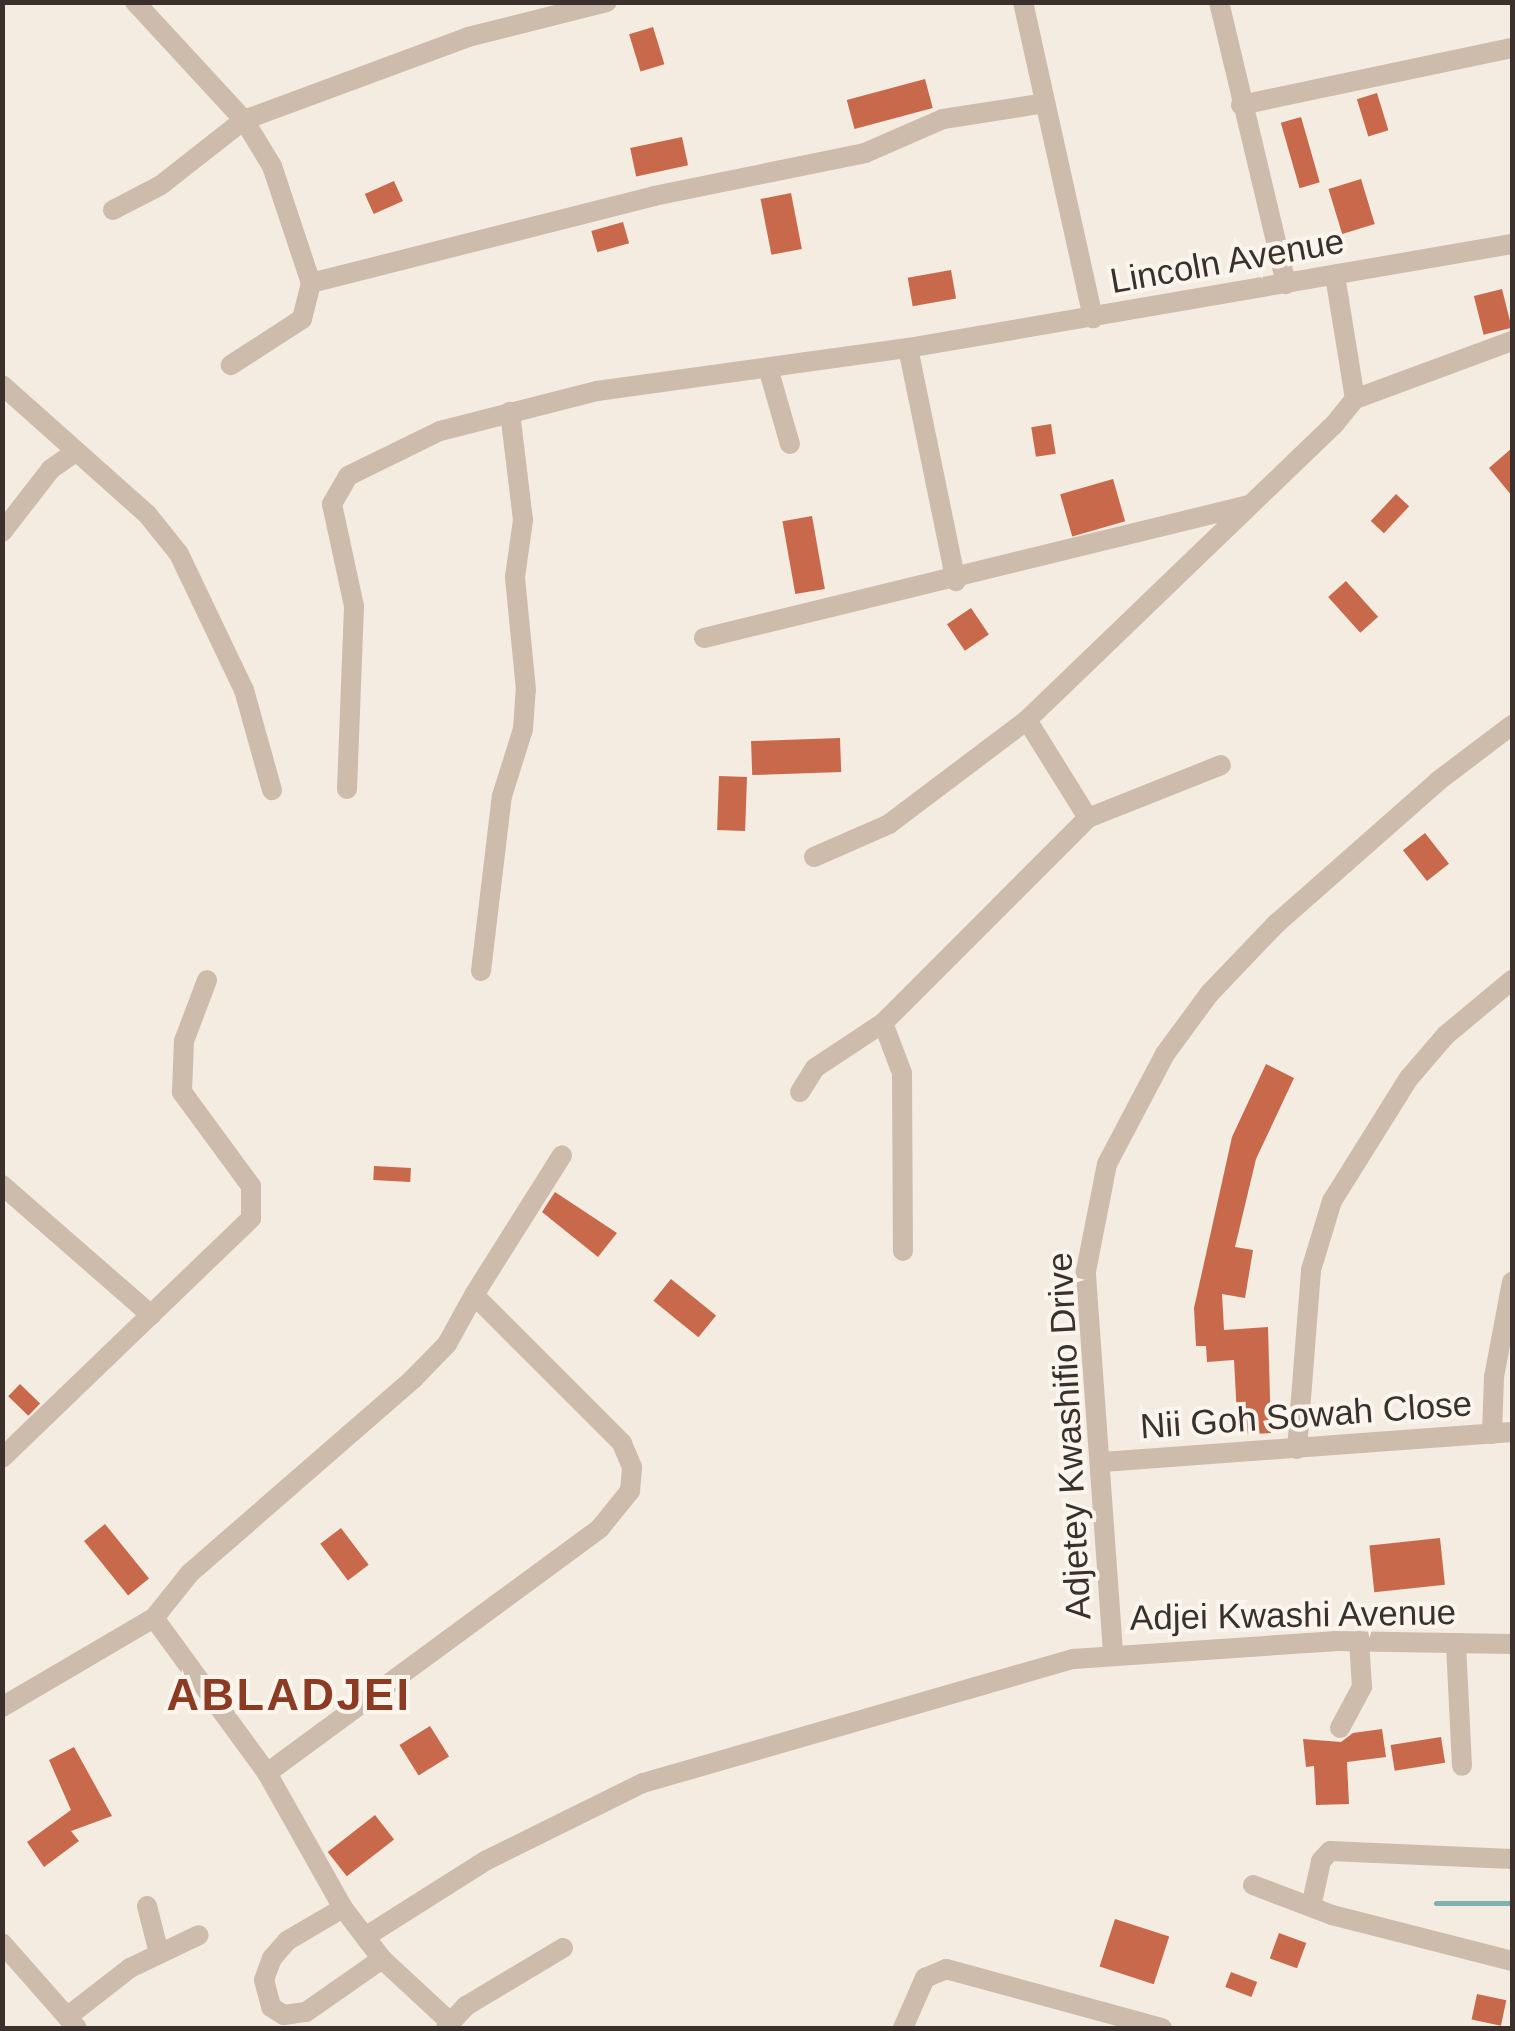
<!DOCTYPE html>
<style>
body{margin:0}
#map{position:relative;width:1515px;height:2031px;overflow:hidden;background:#f4ebe1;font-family:Arial,sans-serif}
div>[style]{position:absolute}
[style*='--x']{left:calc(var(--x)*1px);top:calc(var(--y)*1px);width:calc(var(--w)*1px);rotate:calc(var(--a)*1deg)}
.stream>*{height:5px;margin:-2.5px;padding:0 2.5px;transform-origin:2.5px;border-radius:2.5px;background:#7fb0b2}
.building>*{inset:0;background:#c8694b;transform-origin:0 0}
.minor>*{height:20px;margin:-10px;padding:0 10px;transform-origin:10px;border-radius:10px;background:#cdbbac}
span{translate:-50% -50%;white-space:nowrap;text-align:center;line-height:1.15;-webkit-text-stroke:8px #fbf5ee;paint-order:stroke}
.street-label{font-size:35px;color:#3b302b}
.district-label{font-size:45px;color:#8c3b22;font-weight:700;letter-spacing:2.5px}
.frame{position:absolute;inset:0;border:5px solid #3b302b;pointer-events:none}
</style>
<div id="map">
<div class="stream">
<div style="--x:1436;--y:1903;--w:76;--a:0"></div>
</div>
<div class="building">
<div style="left:653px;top:27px;width:39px;height:25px;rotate:73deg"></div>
<div style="left:925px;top:79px;width:30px;height:81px;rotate:75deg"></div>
<div style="left:1377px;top:93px;width:39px;height:21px;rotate:73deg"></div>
<div style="left:1301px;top:117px;width:68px;height:21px;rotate:74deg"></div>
<div style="left:682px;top:137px;width:29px;height:53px;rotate:78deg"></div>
<div style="left:1361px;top:179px;width:47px;height:34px;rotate:73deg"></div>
<div style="left:394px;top:181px;width:22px;height:32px;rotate:66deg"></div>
<div style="left:791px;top:193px;width:57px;height:31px;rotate:79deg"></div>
<div style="left:623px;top:222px;width:22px;height:33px;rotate:74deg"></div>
<div style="left:951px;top:270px;width:29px;height:44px;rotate:80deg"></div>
<div style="left:1502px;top:289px;width:40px;height:29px;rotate:76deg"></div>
<div style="left:1051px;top:424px;width:30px;height:20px;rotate:81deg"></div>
<div style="clip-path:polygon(1512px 448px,1512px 496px,1489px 468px)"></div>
<div style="left:1113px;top:479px;width:44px;height:55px;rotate:74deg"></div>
<div style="left:1396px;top:494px;width:18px;height:37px;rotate:43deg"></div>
<div style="left:812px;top:516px;width:74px;height:30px;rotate:80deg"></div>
<div style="left:1346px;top:581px;width:48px;height:24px;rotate:48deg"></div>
<div style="left:971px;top:608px;width:32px;height:29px;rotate:56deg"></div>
<div style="left:840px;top:738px;width:34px;height:89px;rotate:88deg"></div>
<div style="left:719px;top:776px;width:28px;height:54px;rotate:2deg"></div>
<div style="left:1425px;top:833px;width:39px;height:28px;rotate:52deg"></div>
<div style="clip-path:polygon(1266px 1064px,1294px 1078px,1256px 1159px,1235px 1247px,1253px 1250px,1245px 1298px,1222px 1294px,1224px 1330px,1268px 1327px,1271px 1433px,1238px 1435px,1234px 1360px,1207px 1362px,1206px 1346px,1196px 1346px,1194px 1308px,1232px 1137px)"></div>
<div style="left:374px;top:1166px;width:37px;height:14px;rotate:3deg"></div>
<div style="clip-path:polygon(555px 1192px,617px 1233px,598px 1257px,542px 1212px)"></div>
<div style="left:671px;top:1279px;width:58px;height:28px;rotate:39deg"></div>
<div style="left:20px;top:1384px;width:28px;height:17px;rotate:44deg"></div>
<div style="left:105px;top:1524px;width:70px;height:27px;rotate:51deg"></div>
<div style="left:341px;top:1528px;width:46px;height:26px;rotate:53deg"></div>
<div style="left:1440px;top:1538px;width:47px;height:71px;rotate:84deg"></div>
<div style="left:430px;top:1726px;width:36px;height:36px;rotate:58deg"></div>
<div style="clip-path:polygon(1382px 1729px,1386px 1757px,1347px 1762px,1349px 1804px,1316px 1805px,1314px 1766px,1306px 1767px,1303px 1739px,1341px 1742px,1353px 1733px)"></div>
<div style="left:1441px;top:1737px;width:26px;height:51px;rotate:81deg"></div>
<div style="clip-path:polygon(74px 1747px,112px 1816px,71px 1831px,79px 1841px,44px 1867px,27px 1842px,71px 1810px,49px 1760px)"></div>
<div style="left:375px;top:1815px;width:31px;height:60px;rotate:52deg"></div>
<div style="left:1115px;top:1919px;width:57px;height:50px;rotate:18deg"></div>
<div style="left:1279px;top:1933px;width:29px;height:27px;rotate:20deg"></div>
<div style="left:1231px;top:1972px;width:28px;height:16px;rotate:21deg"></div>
<div style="left:1477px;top:1994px;width:30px;height:26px;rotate:12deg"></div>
</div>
<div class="minor">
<div style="--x:135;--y:2;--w:161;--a:47.3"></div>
<div style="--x:244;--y:120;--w:54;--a:58.7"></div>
<div style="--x:272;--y:166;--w:123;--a:71.6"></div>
<div style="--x:311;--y:283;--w:37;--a:104"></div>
<div style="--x:302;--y:319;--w:85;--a:147.1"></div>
<div style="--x:1023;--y:2;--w:324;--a:77.5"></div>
<div style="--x:1219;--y:2;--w:290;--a:76.6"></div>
<div style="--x:1241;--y:105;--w:277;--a:-11.9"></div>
<div style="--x:113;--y:210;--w:54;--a:-27.5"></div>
<div style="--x:161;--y:185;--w:105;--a:-38.1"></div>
<div style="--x:244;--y:120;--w:239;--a:-20.3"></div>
<div style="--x:468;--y:37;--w:143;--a:-14.1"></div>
<div style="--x:311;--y:283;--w:354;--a:-14.2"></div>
<div style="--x:654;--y:196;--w:215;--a:-11.5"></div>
<div style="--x:865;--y:153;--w:85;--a:-23.6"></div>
<div style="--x:943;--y:119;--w:103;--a:-8.9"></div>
<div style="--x:908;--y:348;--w:238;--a:78.4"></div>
<div style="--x:768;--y:368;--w:79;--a:73.9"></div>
<div style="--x:2;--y:385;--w:194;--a:41.7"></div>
<div style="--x:147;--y:514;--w:51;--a:51.3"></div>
<div style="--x:179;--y:554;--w:151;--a:64.5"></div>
<div style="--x:244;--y:690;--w:104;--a:74.4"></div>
<div style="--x:1355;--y:399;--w:167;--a:-20.3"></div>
<div style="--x:2;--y:532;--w:80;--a:-52.1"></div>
<div style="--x:51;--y:469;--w:28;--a:-35"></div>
<div style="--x:704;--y:638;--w:561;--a:-13.71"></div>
<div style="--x:347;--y:789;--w:183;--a:-87.8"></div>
<div style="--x:354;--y:606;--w:104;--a:-102.2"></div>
<div style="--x:332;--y:504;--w:32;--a:-60"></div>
<div style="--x:348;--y:476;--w:102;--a:-26.1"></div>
<div style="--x:440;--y:431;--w:162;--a:-14.3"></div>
<div style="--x:597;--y:391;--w:314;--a:-7.9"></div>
<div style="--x:908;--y:348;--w:613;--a:-9.77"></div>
<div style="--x:1088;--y:818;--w:143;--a:-21.7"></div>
<div style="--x:814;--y:857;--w:82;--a:-23.7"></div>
<div style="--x:889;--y:824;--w:173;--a:-37"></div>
<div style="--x:1027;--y:720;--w:424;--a:-43.9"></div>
<div style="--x:1333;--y:426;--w:35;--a:-51"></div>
<div style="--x:1355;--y:399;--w:126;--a:-99.2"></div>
<div style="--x:481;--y:971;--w:176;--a:-83.2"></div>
<div style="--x:502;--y:796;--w:70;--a:-72.6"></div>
<div style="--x:523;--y:729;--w:39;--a:-86"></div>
<div style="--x:526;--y:690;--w:114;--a:-95.6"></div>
<div style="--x:515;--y:577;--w:58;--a:-82"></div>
<div style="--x:523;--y:520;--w:109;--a:-96.9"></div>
<div style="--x:883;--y:1023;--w:53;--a:69.2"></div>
<div style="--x:902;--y:1073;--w:178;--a:89.7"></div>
<div style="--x:800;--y:1092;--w:28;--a:-58"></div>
<div style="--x:815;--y:1068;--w:82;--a:-33.5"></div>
<div style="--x:883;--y:1023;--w:290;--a:-45"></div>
<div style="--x:1088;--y:818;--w:115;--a:-121.9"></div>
<div style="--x:2;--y:1185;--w:198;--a:41.1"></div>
<div style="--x:1492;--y:1434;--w:57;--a:-88"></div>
<div style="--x:1494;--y:1377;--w:97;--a:-79.3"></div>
<div style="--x:1297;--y:1449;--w:180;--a:-85.5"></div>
<div style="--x:1311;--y:1270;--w:72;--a:-73.1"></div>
<div style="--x:1332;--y:1201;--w:145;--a:-58"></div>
<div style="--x:1409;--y:1078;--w:57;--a:-49.3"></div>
<div style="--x:1446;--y:1035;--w:86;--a:-39.8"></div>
<div style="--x:2;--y:1458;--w:346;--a:-43.9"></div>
<div style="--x:251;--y:1218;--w:32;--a:-90"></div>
<div style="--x:251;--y:1186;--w:117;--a:-126.3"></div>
<div style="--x:182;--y:1092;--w:51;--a:-87.8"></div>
<div style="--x:184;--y:1041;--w:65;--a:-69.3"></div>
<div style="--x:1103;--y:1462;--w:410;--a:-4.2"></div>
<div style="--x:154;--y:1618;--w:192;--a:53.9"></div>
<div style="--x:267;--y:1773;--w:155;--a:60.6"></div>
<div style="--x:343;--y:1908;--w:64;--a:52.6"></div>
<div style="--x:382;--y:1959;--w:91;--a:42.8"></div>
<div style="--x:1456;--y:1644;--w:122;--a:87.2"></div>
<div style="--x:1113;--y:1652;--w:382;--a:-94.1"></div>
<div style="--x:1086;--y:1271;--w:109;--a:-78.9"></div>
<div style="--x:1107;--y:1164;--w:124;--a:-62.2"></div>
<div style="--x:1165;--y:1054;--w:74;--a:-53.7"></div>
<div style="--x:1209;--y:994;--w:97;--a:-46.3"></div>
<div style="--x:1276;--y:924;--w:216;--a:-41.4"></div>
<div style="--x:1438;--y:781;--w:93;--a:-37.1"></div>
<div style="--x:2;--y:1707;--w:176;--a:-30.4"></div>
<div style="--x:154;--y:1618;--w:58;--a:-51.3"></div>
<div style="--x:190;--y:1573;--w:296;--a:-41"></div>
<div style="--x:413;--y:1379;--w:49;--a:-45.8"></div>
<div style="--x:447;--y:1344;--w:56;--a:-61.1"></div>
<div style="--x:1340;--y:1728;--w:47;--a:-61.8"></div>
<div style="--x:1362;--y:1687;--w:46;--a:-93.7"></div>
<div style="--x:267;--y:1773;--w:413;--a:-36.3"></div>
<div style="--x:600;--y:1528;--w:48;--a:-51"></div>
<div style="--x:630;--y:1491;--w:24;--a:-85"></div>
<div style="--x:632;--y:1467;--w:26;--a:-113"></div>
<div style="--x:622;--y:1443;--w:209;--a:-135"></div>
<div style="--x:474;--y:1295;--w:165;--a:-57.8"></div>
<div style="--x:1253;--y:1885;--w:85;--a:20.8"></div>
<div style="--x:1332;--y:1915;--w:186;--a:14.3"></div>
<div style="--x:147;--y:1906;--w:49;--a:75.7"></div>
<div style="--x:1311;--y:1907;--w:47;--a:-77.7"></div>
<div style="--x:1321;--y:1861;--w:13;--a:-48"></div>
<div style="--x:1330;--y:1851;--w:182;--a:2.5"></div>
<div style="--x:343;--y:1908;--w:65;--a:149.5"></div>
<div style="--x:287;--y:1941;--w:23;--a:131"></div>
<div style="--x:272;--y:1958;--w:23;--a:110"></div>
<div style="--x:264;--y:1980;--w:28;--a:75"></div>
<div style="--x:271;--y:2007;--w:15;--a:32"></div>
<div style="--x:284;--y:2015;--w:22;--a:-8"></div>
<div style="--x:306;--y:2012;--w:93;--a:-34.9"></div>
<div style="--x:365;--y:1937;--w:144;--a:-32.3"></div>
<div style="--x:487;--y:1860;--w:174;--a:-26.3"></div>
<div style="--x:643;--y:1783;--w:448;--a:-16.1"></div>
<div style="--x:1073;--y:1659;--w:262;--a:-3.9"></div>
<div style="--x:1334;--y:1641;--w:178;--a:1"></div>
<div style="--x:2;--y:1943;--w:113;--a:48.6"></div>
<div style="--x:67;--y:2017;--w:80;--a:-37.9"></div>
<div style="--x:130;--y:1968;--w:76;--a:-25.6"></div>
<div style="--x:446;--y:2028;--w:30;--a:-48"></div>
<div style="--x:466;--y:2006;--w:113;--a:-30.9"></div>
<div style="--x:903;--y:2028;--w:55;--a:-66.3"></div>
<div style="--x:925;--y:1978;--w:23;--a:-23"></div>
<div style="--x:946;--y:1969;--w:224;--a:15.3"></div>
</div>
<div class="street-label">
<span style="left:1227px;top:261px;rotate:-10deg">Lincoln Avenue</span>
<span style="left:1306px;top:1415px;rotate:-4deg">Nii Goh Sowah Close</span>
<span style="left:1069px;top:1436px;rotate:-93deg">Adjetey Kwashifio Drive</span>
<span style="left:1293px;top:1615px;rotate:-1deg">Adjei Kwashi Avenue</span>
</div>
<div class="district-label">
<span style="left:289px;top:1695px">ABLADJEI</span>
</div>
<div class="frame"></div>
</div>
